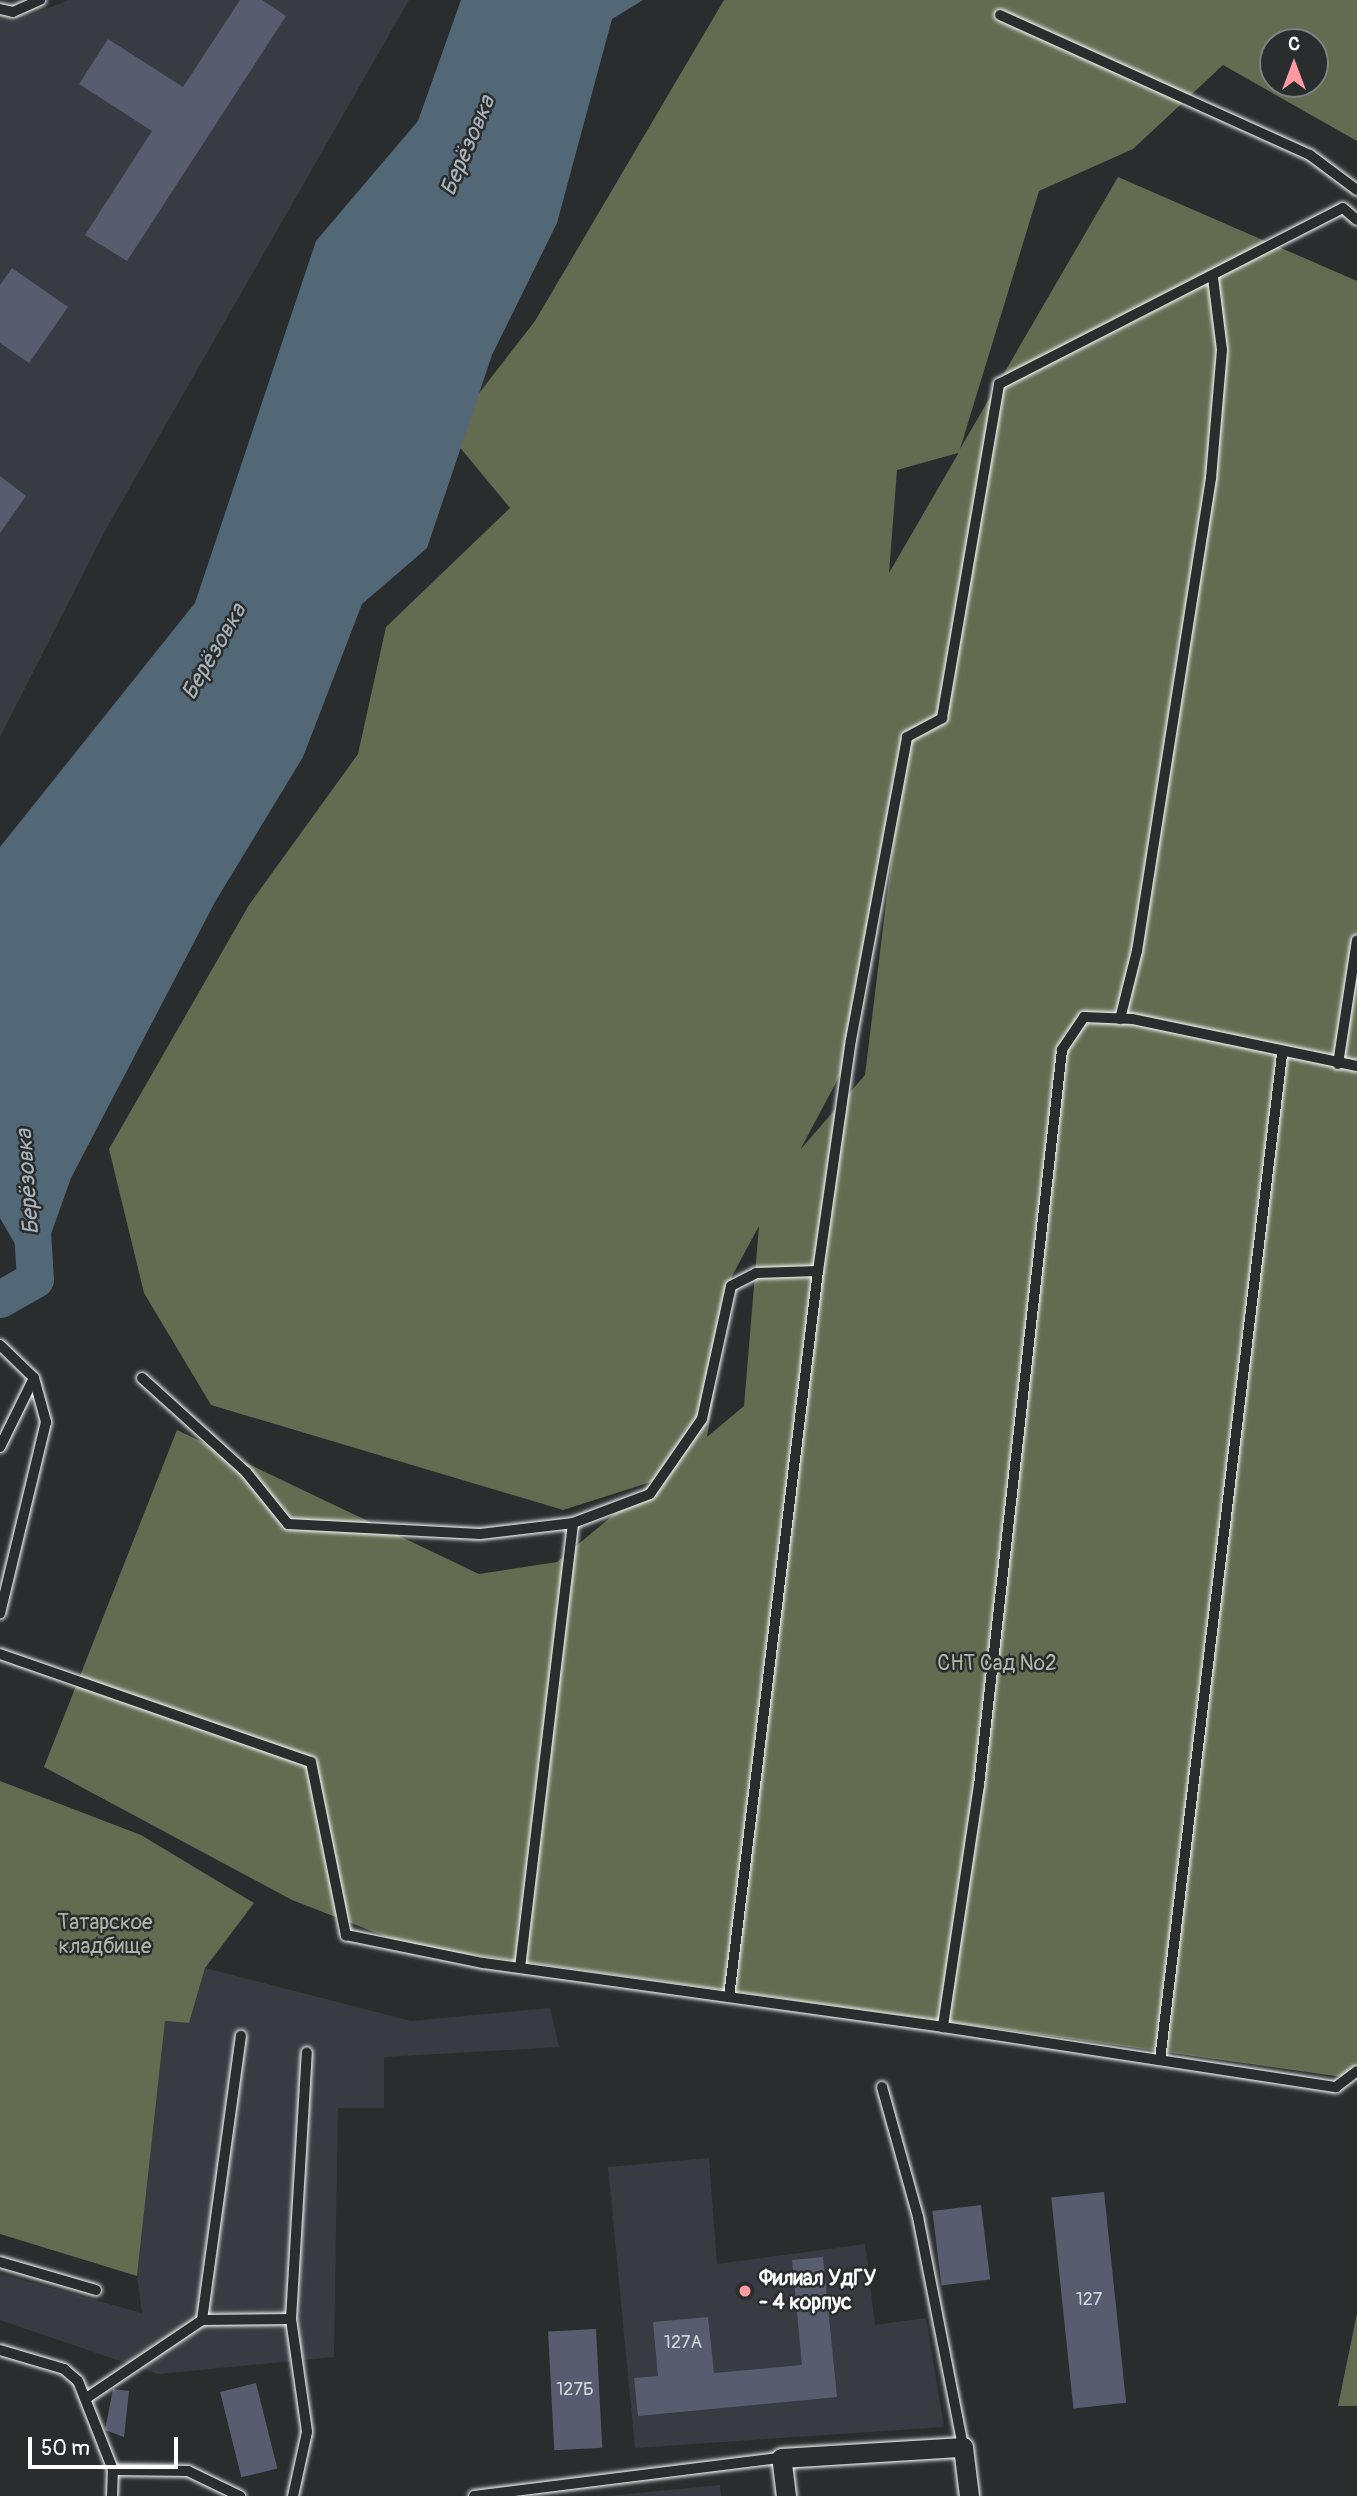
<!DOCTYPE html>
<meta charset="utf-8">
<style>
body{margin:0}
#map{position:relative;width:1357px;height:2496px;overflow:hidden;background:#2a2d2e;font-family:Pangolin,sans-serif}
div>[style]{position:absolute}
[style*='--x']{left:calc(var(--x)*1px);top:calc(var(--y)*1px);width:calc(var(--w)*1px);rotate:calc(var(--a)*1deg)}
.built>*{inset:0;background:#383b42}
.green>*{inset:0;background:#636b51}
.water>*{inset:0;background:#536876}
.river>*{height:37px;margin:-18.5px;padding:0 18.5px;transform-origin:18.5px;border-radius:18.5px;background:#536876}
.building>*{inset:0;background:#575d6f;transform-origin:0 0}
.roads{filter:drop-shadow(0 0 2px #fff) drop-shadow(0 0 2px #fff)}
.lane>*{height:10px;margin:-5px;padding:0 5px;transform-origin:5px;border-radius:5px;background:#2a2d2e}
.street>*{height:19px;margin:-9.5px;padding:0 9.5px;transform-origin:9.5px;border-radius:9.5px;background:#2a2d2e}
.dots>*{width:19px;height:19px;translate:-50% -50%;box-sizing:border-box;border:4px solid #2a2d2e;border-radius:50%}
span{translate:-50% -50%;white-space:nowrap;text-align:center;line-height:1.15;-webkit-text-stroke:5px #2a2d2e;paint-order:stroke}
.number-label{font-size:18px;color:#d5d6db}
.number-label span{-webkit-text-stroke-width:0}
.park-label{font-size:21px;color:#b1b5a8}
.poi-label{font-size:21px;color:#fff;font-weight:700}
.left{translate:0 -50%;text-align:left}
.water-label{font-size:23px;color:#a9b4ba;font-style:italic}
.north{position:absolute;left:1259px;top:28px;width:70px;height:70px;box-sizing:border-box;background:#2a2d2e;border:2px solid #7f8182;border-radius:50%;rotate:0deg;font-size:19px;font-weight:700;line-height:28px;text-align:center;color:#fff}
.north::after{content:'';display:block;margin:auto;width:24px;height:32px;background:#ff9aa2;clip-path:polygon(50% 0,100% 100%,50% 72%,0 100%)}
.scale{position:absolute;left:28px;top:2437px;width:150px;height:32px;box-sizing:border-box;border:4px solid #fff;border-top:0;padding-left:9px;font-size:21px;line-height:24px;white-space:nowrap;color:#fff;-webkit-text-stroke:5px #2a2d2e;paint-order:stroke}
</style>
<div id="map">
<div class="built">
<div style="clip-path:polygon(69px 0,409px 0,106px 529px,0 737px,0 19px,16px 21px)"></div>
<div style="clip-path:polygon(205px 1968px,411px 2021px,550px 2008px,559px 2047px,384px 2057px,384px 2108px,338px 2108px,334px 2357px,158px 2374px,0 2320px,0 2274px,142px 2313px,137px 2276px,165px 2021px,189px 2023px)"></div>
<div style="clip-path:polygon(709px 2158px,717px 2264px,865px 2244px,875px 2325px,926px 2318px,944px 2427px,635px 2448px,608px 2167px)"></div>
<div style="clip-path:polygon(720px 2485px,721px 2496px,607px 2496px)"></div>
</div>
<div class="green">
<div style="clip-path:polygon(evenodd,724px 0,1357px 0,1357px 141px,1223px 65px,1133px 149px,1039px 191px,960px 449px,1118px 177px,1357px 281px,1357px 2079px,410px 1946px,292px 1900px,44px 1767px,177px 1430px,479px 1574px,557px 1562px,654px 1481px,563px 1510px,211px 1405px,144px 1293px,109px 1149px,249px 905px,358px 754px,386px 627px,510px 508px,448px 433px,535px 321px,724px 0,1273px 42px,1315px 42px,1315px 84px,1273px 84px,1273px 42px,724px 0,958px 453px,958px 454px,889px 573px,897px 470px,958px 453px,724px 0,895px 830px,865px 1075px,800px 1150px,847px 1062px,895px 830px,724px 0,759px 1226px,744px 1406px,707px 1437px,732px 1276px,759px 1226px)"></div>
<div style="clip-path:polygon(0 1781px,141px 1835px,254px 1903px,205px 1968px,189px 2023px,165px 2021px,137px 2276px,0 2234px)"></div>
<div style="clip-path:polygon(1357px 2313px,1357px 2406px,1338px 2406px)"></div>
</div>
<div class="water">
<div style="clip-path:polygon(461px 0,643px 0,612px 19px,557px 223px,492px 355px,427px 548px,362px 604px,303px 757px,215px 902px,71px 1178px,35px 1279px,0 1218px,0 847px,195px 603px,316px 241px,418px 121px)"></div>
</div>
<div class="river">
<div style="--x:0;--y:1299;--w:40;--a:-29.7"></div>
<div style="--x:35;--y:1279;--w:48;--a:-93.6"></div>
</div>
<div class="building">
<div style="clip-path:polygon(240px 0,262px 0,286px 16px,127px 261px,85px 235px,152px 131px,79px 84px,108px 39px,183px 87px)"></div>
<div style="clip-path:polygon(12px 268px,68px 307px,29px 363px,0 343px,0 285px)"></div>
<div style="clip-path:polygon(0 476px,26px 496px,0 533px)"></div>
<div style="left:1104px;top:2192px;width:212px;height:53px;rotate:84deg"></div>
<div style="left:981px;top:2205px;width:75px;height:49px;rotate:83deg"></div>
<div style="clip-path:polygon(823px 2257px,837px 2397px,638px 2416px,634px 2378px,658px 2376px,653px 2322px,708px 2317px,714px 2373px,802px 2365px,792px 2260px)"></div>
<div style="left:596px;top:2329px;width:119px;height:48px;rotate:87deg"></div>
<div style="left:256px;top:2383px;width:88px;height:37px;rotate:76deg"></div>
<div style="clip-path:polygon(113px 2389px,129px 2391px,124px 2437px,105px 2430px)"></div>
</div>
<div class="roads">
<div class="lane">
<div style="--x:0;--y:9;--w:13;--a:13"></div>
<div style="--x:13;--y:12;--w:30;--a:-24"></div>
<div style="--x:1000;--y:15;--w:340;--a:24.3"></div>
<div style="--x:1310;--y:155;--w:59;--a:36.7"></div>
<div style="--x:1120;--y:1019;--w:70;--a:-76"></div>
<div style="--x:1137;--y:951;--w:479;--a:-81.1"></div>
<div style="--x:1211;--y:478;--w:128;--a:-85.1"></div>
<div style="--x:1222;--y:350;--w:73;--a:-97.1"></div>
<div style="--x:1338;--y:1064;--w:125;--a:-81.3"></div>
<div style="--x:1357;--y:1066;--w:230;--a:-168.2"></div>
<div style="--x:1132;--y:1019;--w:48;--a:-177.6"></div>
<div style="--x:1084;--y:1017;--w:40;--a:124"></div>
<div style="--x:1062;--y:1050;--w:740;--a:96.44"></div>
<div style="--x:979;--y:1785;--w:245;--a:98.5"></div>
<div style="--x:943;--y:2027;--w:398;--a:8.7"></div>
<div style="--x:1336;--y:2087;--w:26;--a:-37"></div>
<div style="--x:0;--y:1345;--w:47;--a:44.1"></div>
<div style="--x:34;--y:1378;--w:46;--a:74.7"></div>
<div style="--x:46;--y:1422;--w:197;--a:103.5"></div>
<div style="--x:142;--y:1378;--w:140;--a:42.1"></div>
<div style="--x:246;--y:1472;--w:67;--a:51.1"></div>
<div style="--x:288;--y:1524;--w:192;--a:3"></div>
<div style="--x:480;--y:1534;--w:94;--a:-6.7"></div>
<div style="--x:0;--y:1447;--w:77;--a:-63.8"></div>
<div style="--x:0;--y:1654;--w:329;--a:19.2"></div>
<div style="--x:311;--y:1762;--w:177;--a:78.6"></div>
<div style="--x:346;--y:1935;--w:140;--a:11.6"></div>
<div style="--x:483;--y:1963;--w:464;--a:7.9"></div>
<div style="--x:520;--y:1968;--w:448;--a:-83.2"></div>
<div style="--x:573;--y:1523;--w:82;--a:-20.6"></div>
<div style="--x:650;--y:1494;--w:91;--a:-55.3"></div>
<div style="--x:702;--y:1419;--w:136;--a:-77.7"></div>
<div style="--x:731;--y:1286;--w:28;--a:-27"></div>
<div style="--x:756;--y:1273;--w:62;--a:-1.8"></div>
<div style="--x:818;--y:1271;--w:233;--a:-81.9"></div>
<div style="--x:851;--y:1040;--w:308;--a:-79.5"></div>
<div style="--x:907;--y:737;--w:40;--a:-28"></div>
<div style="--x:942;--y:718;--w:339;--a:-80.3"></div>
<div style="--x:999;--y:384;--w:386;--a:-27.1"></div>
<div style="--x:1343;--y:208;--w:18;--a:41"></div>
<div style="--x:729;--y:1997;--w:731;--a:-83.01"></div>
<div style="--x:1160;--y:2060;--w:1012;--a:-83.08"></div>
<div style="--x:882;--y:2087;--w:135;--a:74.5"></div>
<div style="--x:918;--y:2217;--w:234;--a:78.9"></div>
<div style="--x:0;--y:2262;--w:100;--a:16.3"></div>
<div style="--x:291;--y:2319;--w:114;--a:81.9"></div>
<div style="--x:307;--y:2432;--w:66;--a:102.3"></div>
<div style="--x:202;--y:2320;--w:89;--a:-0.6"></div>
<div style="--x:291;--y:2319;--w:267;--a:-86.6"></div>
<div style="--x:0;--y:2350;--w:67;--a:16.5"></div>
<div style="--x:64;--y:2369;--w:18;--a:41"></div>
<div style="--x:78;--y:2381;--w:96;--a:68.5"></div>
<div style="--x:113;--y:2470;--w:75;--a:0.8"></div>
<div style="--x:188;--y:2471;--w:58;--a:25.7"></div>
<div style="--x:88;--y:2397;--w:138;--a:-34"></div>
<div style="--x:202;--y:2320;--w:287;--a:-82.2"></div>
<div style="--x:112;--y:2496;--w:26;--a:-88"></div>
<div style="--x:474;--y:2496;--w:309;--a:-7.1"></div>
</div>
<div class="street">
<div style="--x:786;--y:2496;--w:38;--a:-97"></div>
<div style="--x:781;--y:2458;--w:182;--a:-3.5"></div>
<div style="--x:963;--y:2447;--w:49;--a:83"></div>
</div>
</div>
<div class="dots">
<div style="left:745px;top:2291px;background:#ff9aa2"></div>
</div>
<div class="number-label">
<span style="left:1089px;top:2300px">127</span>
<span style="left:683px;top:2343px">127А</span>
<span style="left:575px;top:2390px">127Б</span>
</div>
<div class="park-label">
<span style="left:997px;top:1664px">СНТ Сад №2</span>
<span style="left:105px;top:1935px">Татарское<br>кладбище</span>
</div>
<div class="poi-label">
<span class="left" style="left:759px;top:2291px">Филиал УдГУ<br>- 4 корпус</span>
</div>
<div class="water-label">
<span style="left:468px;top:146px;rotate:-67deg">Берёзовка</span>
<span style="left:214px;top:652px;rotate:-60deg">Берёзовка</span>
<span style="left:28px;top:1182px;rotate:-94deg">Берёзовка</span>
</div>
<div class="north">С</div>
<div class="scale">50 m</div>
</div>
